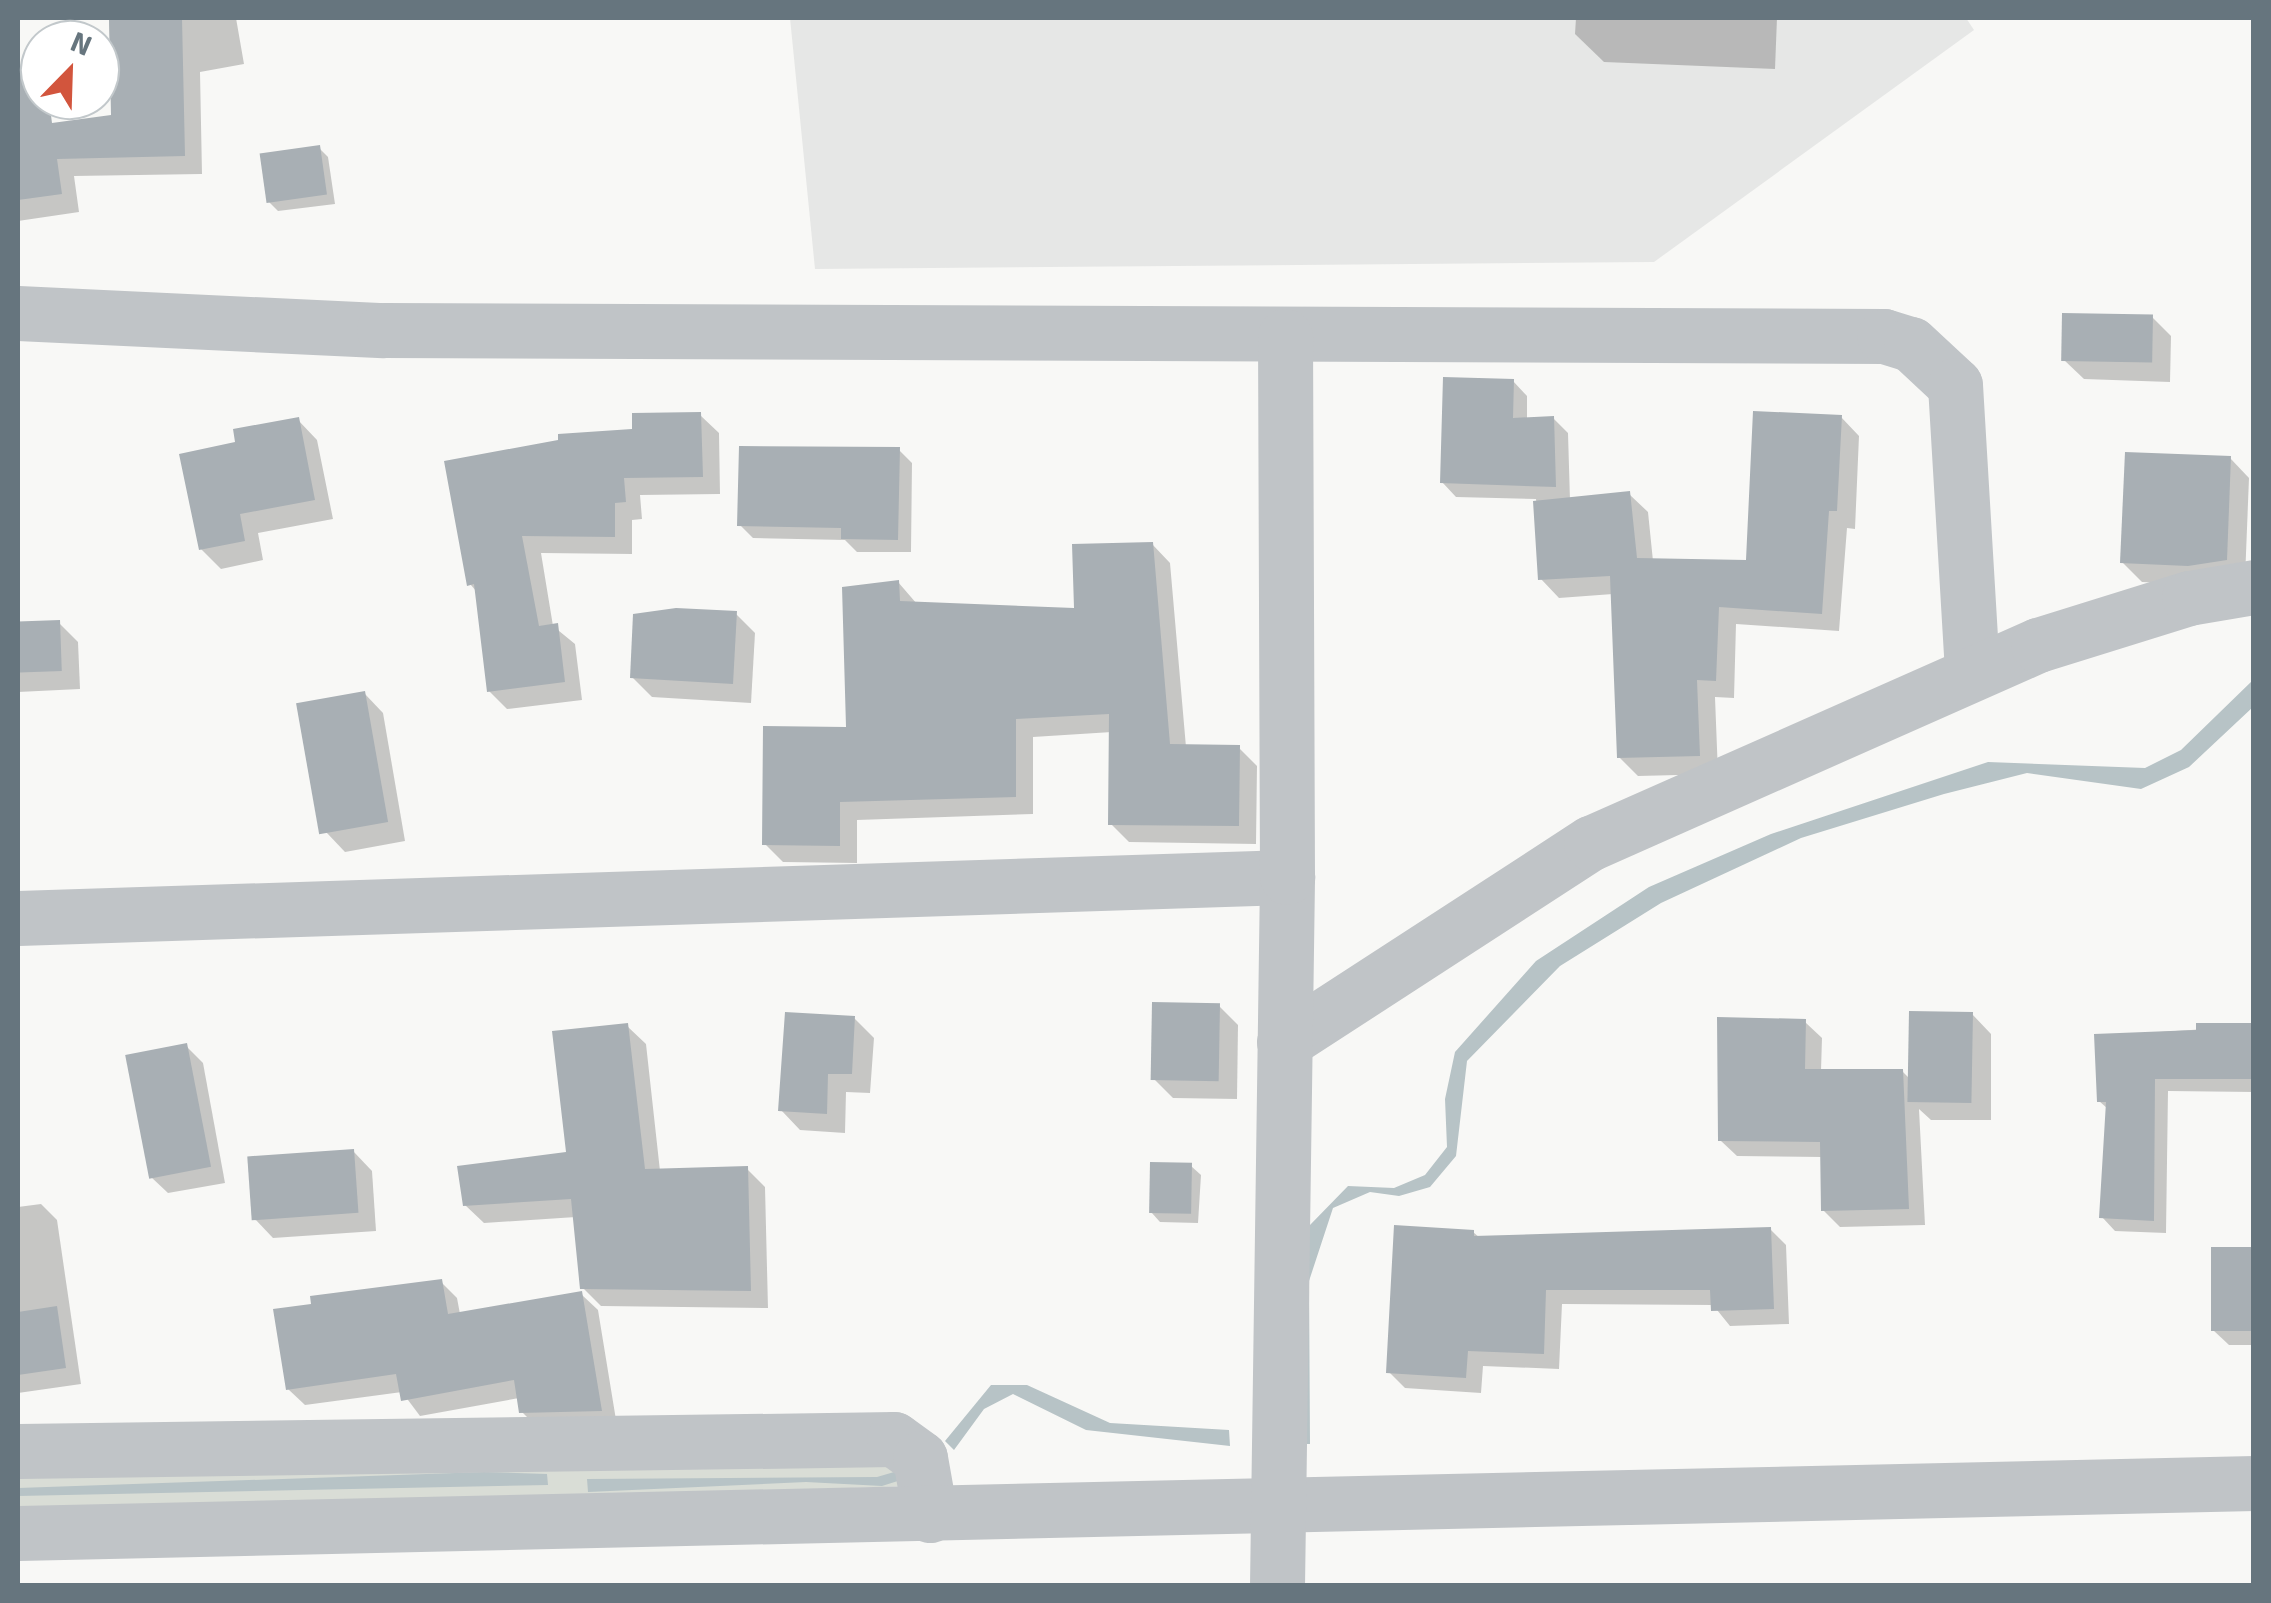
<!DOCTYPE html>
<style>
body{margin:0}
#map{position:relative;width:2271px;height:1603px;overflow:hidden;background:#f8f8f6;font-family:Signika,sans-serif}
div>[style]{position:absolute}
[style*='--x']{left:calc(var(--x)*1px);top:calc(var(--y)*1px);width:calc(var(--w)*1px);rotate:calc(var(--a)*1deg)}
.built>*{inset:0;background:#e6e7e6}
.green>*{inset:0;background:#d9ddd6}
.water>*{inset:0;background:#b7c3c6}
.shadow>*{inset:0;background:#0003}
.building>*{inset:0;background:#a8afb4;transform-origin:0 0}
.minor>*{height:55px;margin:-27.5px;padding:0 27.5px;transform-origin:27.5px;border-radius:27.5px;background:#c0c4c7}
span{translate:-50% -50%;white-space:nowrap;text-align:center;line-height:1.15;-webkit-text-stroke:10px #fff;paint-order:stroke}
.frame{position:absolute;inset:0;border:20px solid #66757e;pointer-events:none}
.north{position:absolute;left:20px;top:20px;width:100px;height:100px;box-sizing:border-box;background:#fff;border:2px solid #c2c8cb;border-radius:50%;rotate:23deg;font-size:28px;font-weight:700;line-height:40px;text-align:center;color:#66757e}
.north::after{content:'';display:block;margin:auto;width:35px;height:45px;background:#d2553d;clip-path:polygon(50% 0,100% 100%,50% 72%,0 100%)}
</style>
<div id="map">
<div class="built">
<div style="clip-path:polygon(790px 18px,1966px 18px,1974px 30px,1654px 262px,815px 269px)"></div>
</div>
<div class="green">
<div style="clip-path:polygon(890px 1453px,915px 1486px,18px 1514px,18px 1471px)"></div>
</div>
<div class="water">
<div style="clip-path:polygon(2253px 680px,2253px 707px,2189px 767px,2141px 789px,2027px 773px,1944px 794px,1801px 838px,1661px 903px,1560px 966px,1467px 1061px,1456px 1156px,1430px 1187px,1399px 1196px,1370px 1192px,1333px 1208px,1309px 1281px,1310px 1444px,1299px 1444px,1302px 1249px,1310px 1225px,1348px 1186px,1394px 1188px,1425px 1175px,1447px 1147px,1445px 1099px,1455px 1052px,1536px 961px,1649px 887px,1771px 834px,1988px 762px,2145px 768px,2181px 750px)"></div>
<div style="clip-path:polygon(991px 1385px,1027px 1385px,1110px 1423px,1229px 1430px,1230px 1446px,1086px 1430px,1013px 1394px,984px 1409px,954px 1450px,945px 1441px)"></div>
<div style="clip-path:polygon(901px 1470px,904px 1479px,882px 1486px,806px 1482px,588px 1492px,587px 1479px,877px 1477px)"></div>
<div style="clip-path:polygon(484px 1472px,547px 1474px,548px 1485px,18px 1496px,18px 1488px)"></div>
</div>
<div class="shadow">
<div style="clip-path:polygon(109px 18px,236px 18px,244px 64px,200px 72px,202px 174px,74px 176px,79px 212px,18px 221px,18px 130px,113px 117px)"></div>
<div style="clip-path:polygon(1576px 18px,1777px 18px,1775px 69px,1604px 62px,1575px 34px)"></div>
<div style="clip-path:polygon(319px 148px,328px 157px,335px 204px,278px 211px,269px 202px)"></div>
<div style="clip-path:polygon(2152px 317px,2171px 336px,2170px 382px,2084px 379px,2064px 360px)"></div>
<div style="clip-path:polygon(1513px 381px,1527px 396px,1527px 420px,1553px 418px,1568px 433px,1570px 500px,1629px 494px,1648px 512px,1653px 561px,1749px 562px,1841px 417px,1859px 436px,1855px 529px,1847px 528px,1839px 631px,1736px 624px,1734px 698px,1715px 697px,1718px 774px,1638px 776px,1619px 757px,1613px 594px,1559px 598px,1541px 579px,1536px 499px,1456px 497px,1442px 482px)"></div>
<div style="clip-path:polygon(700px 415px,719px 433px,720px 494px,640px 495px,642px 519px,632px 520px,632px 554px,541px 553px,553px 626px,575px 644px,582px 700px,507px 709px,489px 691px,477px 592px,470px 584px,635px 431px)"></div>
<div style="clip-path:polygon(298px 420px,317px 440px,333px 519px,258px 533px,263px 560px,221px 569px,201px 549px,238px 444px)"></div>
<div style="clip-path:polygon(899px 450px,912px 463px,911px 552px,857px 552px,845px 540px,753px 538px,740px 525px)"></div>
<div style="clip-path:polygon(2230px 458px,2249px 478px,2245px 579px,2209px 585px,2142px 582px,2122px 562px)"></div>
<div style="clip-path:polygon(1152px 544px,1170px 563px,1186px 747px,1239px 748px,1257px 766px,1256px 844px,1129px 842px,1111px 824px,1112px 732px,1033px 737px,1033px 814px,857px 820px,857px 863px,783px 862px,765px 844px,848px 730px,898px 582px,917px 604px,1076px 610px)"></div>
<div style="clip-path:polygon(736px 614px,755px 633px,751px 703px,652px 697px,632px 677px)"></div>
<div style="clip-path:polygon(59px 623px,78px 642px,80px 689px,18px 692px,18px 625px)"></div>
<div style="clip-path:polygon(364px 693px,383px 713px,405px 841px,345px 852px,326px 832px)"></div>
<div style="clip-path:polygon(1219px 1006px,1238px 1025px,1237px 1099px,1173px 1098px,1153px 1078px)"></div>
<div style="clip-path:polygon(1972px 1014px,1991px 1034px,1991px 1120px,1931px 1120px,1919px 1109px,1925px 1225px,1840px 1227px,1823px 1210px,1822px 1157px,1737px 1156px,1720px 1140px,1805px 1022px,1822px 1038px,1821px 1071px,1902px 1071px,1912px 1081px)"></div>
<div style="clip-path:polygon(854px 1018px,874px 1038px,870px 1093px,846px 1092px,845px 1133px,800px 1130px,781px 1110px)"></div>
<div style="clip-path:polygon(627px 1026px,646px 1044px,660px 1171px,747px 1169px,765px 1187px,768px 1308px,601px 1306px,583px 1288px,576px 1217px,484px 1223px,465px 1205px,569px 1154px)"></div>
<div style="clip-path:polygon(2253px 1026px,2254px 1092px,2168px 1091px,2166px 1233px,2115px 1231px,2102px 1217px,2108px 1109px,2099px 1101px,2097px 1036px)"></div>
<div style="clip-path:polygon(186px 1046px,203px 1063px,225px 1183px,168px 1193px,151px 1177px)"></div>
<div style="clip-path:polygon(353px 1151px,372px 1171px,376px 1231px,273px 1238px,254px 1218px)"></div>
<div style="clip-path:polygon(1191px 1166px,1201px 1175px,1198px 1223px,1160px 1222px,1151px 1212px)"></div>
<div style="clip-path:polygon(41px 1204px,57px 1220px,81px 1384px,18px 1393px,18px 1207px)"></div>
<div style="clip-path:polygon(1770px 1229px,1786px 1245px,1789px 1324px,1730px 1326px,1713px 1305px,1562px 1304px,1559px 1369px,1483px 1366px,1481px 1393px,1405px 1388px,1389px 1372px,1473px 1232px,1480px 1238px)"></div>
<div style="clip-path:polygon(2254px 1249px,2254px 1345px,2229px 1345px,2213px 1330px)"></div>
<div style="clip-path:polygon(441px 1282px,457px 1298px,460px 1314px,581px 1294px,598px 1310px,617px 1426px,538px 1428px,522px 1412px,519px 1398px,420px 1416px,402px 1392px,305px 1405px,288px 1389px)"></div>
</div>
<div class="building">
<div style="clip-path:polygon(109px 18px,182px 18px,185px 156px,57px 159px,62px 194px,18px 200px,18px 69px,40px 68px,40px 100px,49px 100px,52px 123px,111px 115px)"></div>
<div style="left:320px;top:145px;width:50px;height:61px;rotate:82deg"></div>
<div style="left:2062px;top:313px;width:91px;height:48px;rotate:1deg"></div>
<div style="clip-path:polygon(1443px 377px,1514px 379px,1513px 418px,1554px 416px,1556px 487px,1440px 483px)"></div>
<div style="clip-path:polygon(1753px 411px,1842px 415px,1837px 511px,1829px 511px,1822px 614px,1719px 607px,1716px 681px,1697px 680px,1700px 756px,1617px 758px,1610px 576px,1538px 580px,1533px 501px,1630px 491px,1637px 558px,1746px 560px)"></div>
<div style="clip-path:polygon(701px 412px,703px 477px,624px 478px,626px 502px,615px 503px,615px 537px,522px 536px,539px 626px,558px 623px,565px 682px,487px 692px,474px 584px,467px 586px,444px 461px,558px 440px,558px 434px,632px 429px,632px 413px)"></div>
<div style="clip-path:polygon(299px 417px,315px 500px,240px 514px,245px 541px,199px 550px,179px 454px,235px 442px,233px 429px)"></div>
<div style="clip-path:polygon(739px 446px,900px 447px,898px 540px,841px 539px,841px 528px,737px 526px)"></div>
<div style="clip-path:polygon(2125px 452px,2231px 456px,2227px 560px,2188px 566px,2120px 563px)"></div>
<div style="clip-path:polygon(1153px 542px,1170px 744px,1240px 745px,1239px 826px,1108px 825px,1109px 714px,1016px 719px,1016px 797px,840px 802px,840px 846px,762px 845px,763px 726px,846px 727px,842px 587px,899px 580px,900px 601px,1074px 608px,1072px 544px)"></div>
<div style="clip-path:polygon(676px 608px,737px 611px,733px 684px,630px 678px,633px 614px)"></div>
<div style="left:60px;top:620px;width:51px;height:42px;rotate:88deg"></div>
<div style="left:365px;top:691px;width:133px;height:70px;rotate:80deg"></div>
<div style="left:1152px;top:1002px;width:68px;height:78px;rotate:1deg"></div>
<div style="left:1909px;top:1011px;width:64px;height:91px;rotate:1deg"></div>
<div style="clip-path:polygon(785px 1012px,855px 1016px,852px 1074px,828px 1074px,827px 1114px,778px 1111px)"></div>
<div style="clip-path:polygon(1717px 1017px,1806px 1019px,1805px 1069px,1903px 1069px,1909px 1209px,1821px 1211px,1820px 1142px,1718px 1141px)"></div>
<div style="clip-path:polygon(628px 1023px,645px 1169px,748px 1166px,751px 1291px,580px 1289px,571px 1199px,463px 1206px,457px 1166px,566px 1152px,552px 1031px)"></div>
<div style="clip-path:polygon(2196px 1023px,2254px 1023px,2254px 1079px,2155px 1079px,2154px 1221px,2099px 1218px,2106px 1102px,2097px 1102px,2094px 1034px,2196px 1030px)"></div>
<div style="left:187px;top:1043px;width:126px;height:63px;rotate:79deg"></div>
<div style="left:354px;top:1149px;width:64px;height:107px;rotate:86deg"></div>
<div style="left:1150px;top:1162px;width:42px;height:51px;rotate:1deg"></div>
<div style="clip-path:polygon(1394px 1225px,1474px 1230px,1474px 1236px,1771px 1227px,1774px 1309px,1711px 1311px,1710px 1290px,1546px 1290px,1544px 1354px,1468px 1351px,1466px 1378px,1386px 1373px)"></div>
<div style="left:2211px;top:1247px;width:43px;height:84px"></div>
<div style="clip-path:polygon(442px 1279px,448px 1314px,582px 1291px,602px 1411px,519px 1413px,514px 1380px,401px 1401px,396px 1374px,286px 1390px,273px 1309px,311px 1304px,310px 1296px)"></div>
<div style="clip-path:polygon(57px 1306px,66px 1368px,18px 1375px,18px 1312px)"></div>
</div>
<div class="minor">
<div style="--x:18;--y:313;--w:366;--a:2.7"></div>
<div style="--x:384;--y:330;--w:1500;--a:0.23"></div>
<div style="--x:1884;--y:336;--w:28;--a:17"></div>
<div style="--x:1911;--y:344;--w:60;--a:43"></div>
<div style="--x:1955;--y:385;--w:288;--a:86.6"></div>
<div style="--x:18;--y:918;--w:1270;--a:-1.85"></div>
<div style="--x:1284;--y:1042;--w:366;--a:-33"></div>
<div style="--x:1591;--y:843;--w:489;--a:-23.9"></div>
<div style="--x:2038;--y:645;--w:158;--a:-17.3"></div>
<div style="--x:2189;--y:598;--w:66;--a:-9.6"></div>
<div style="--x:18;--y:1451;--w:876;--a:-0.78"></div>
<div style="--x:894;--y:1439;--w:32;--a:36"></div>
<div style="--x:920;--y:1458;--w:58;--a:80"></div>
<div style="--x:18;--y:1533;--w:2237;--a:-1.28"></div>
<div style="--x:1277;--y:1586;--w:709;--a:-89.19"></div>
<div style="--x:1287;--y:877;--w:541;--a:-90.21"></div>
</div>
<div class="frame"></div>
<div class="north">N</div>
</div>
